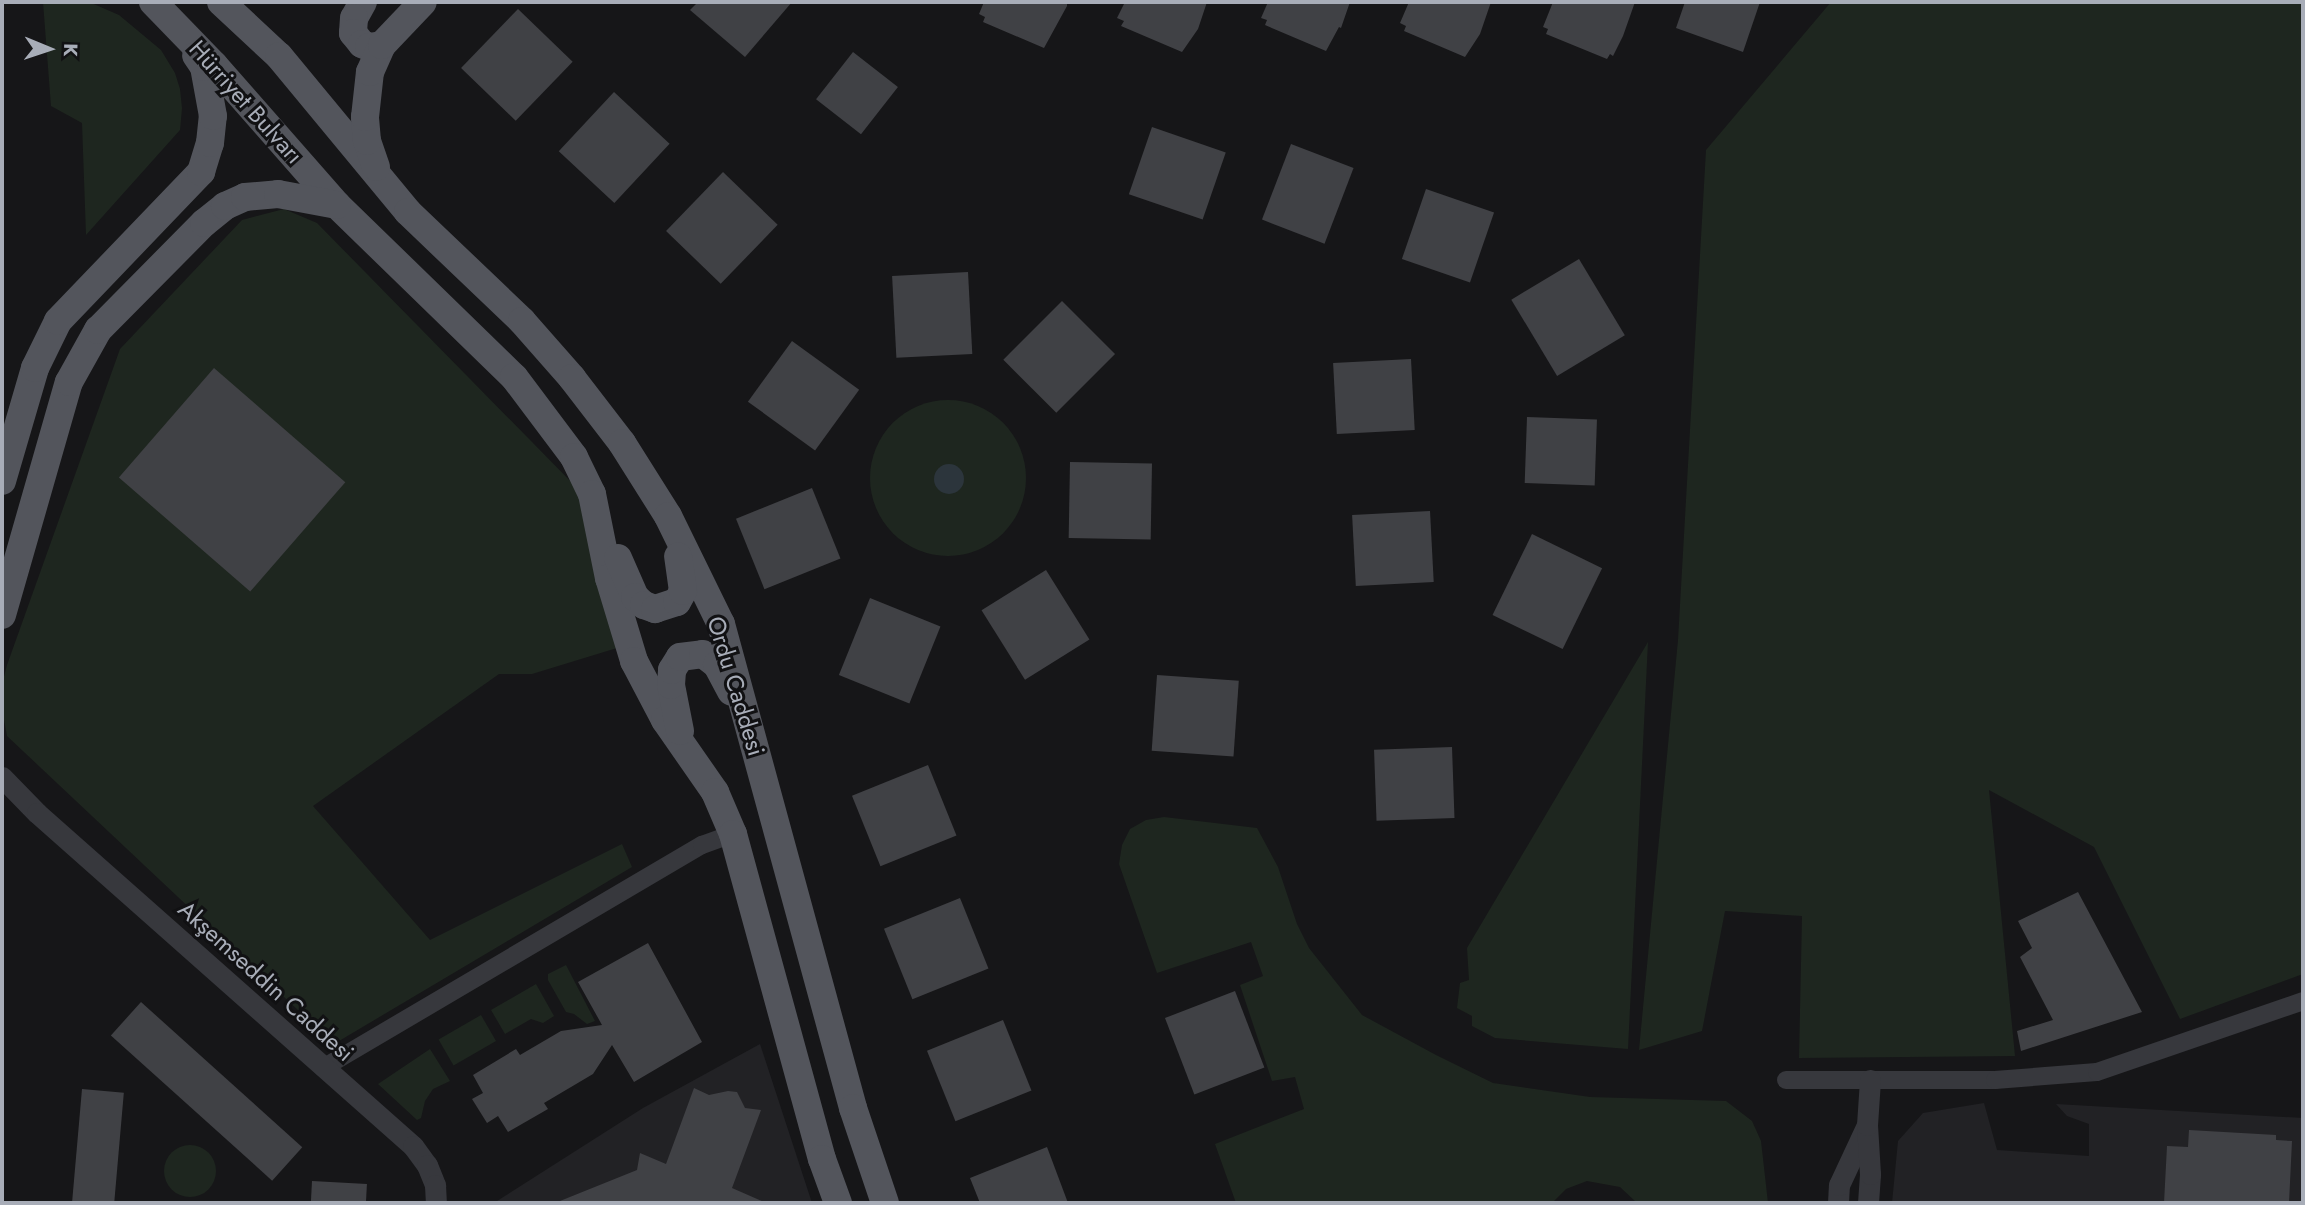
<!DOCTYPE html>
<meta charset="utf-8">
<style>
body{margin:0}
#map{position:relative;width:2305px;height:1205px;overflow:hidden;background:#161618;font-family:Jost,sans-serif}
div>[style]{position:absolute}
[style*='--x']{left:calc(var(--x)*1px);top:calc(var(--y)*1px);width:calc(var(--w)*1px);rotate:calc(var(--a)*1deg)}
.built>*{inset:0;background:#222225}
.green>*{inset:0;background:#1e261f;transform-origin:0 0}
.round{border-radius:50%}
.water>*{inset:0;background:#2c353c}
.building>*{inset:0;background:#404145;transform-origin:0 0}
.minor>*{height:18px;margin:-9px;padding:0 9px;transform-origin:9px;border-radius:9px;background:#37383d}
.tertiary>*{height:21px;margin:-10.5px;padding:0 10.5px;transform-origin:10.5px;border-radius:10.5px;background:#37383d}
.primary>*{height:28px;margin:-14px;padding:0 14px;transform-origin:14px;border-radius:14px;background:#53555c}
span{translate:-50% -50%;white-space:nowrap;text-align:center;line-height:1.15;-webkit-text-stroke:6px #111113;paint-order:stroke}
.street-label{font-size:24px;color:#a8adb8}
.frame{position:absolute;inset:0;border:4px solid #a8adb8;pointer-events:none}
.north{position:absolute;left:14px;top:14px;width:70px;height:70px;-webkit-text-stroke:5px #111113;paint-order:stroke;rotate:92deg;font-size:19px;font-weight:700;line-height:28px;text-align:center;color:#a8adb8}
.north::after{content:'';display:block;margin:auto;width:24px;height:32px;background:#a8adb8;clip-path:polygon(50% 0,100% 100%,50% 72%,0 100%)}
</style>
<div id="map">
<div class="built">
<div style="clip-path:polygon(760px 1044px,812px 1203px,494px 1203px,643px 1108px)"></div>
<div style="clip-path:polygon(1984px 1103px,1997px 1150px,2089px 1156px,2089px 1124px,2067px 1116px,2056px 1104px,2303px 1118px,2303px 1203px,1892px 1203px,1898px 1141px,1923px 1113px)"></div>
</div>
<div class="green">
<div style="clip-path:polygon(43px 2px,89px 2px,119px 15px,161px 50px,175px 73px,180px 89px,182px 108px,180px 130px,86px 235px,82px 123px,51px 106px)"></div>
<div style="clip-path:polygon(1831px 2px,2303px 2px,2303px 974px,2180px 1019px,2094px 847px,1989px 790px,2015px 1056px,1799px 1058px,1802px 916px,1725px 911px,1702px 1031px,1639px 1050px,1678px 640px,1706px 150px)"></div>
<div style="clip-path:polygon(284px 209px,317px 223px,582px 493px,617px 648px,532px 674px,499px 674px,313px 806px,430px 940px,622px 844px,632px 867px,334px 1044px,7px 736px,2px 709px,2px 684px,7px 665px,120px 349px,242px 220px)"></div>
<div class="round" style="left:870px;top:400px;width:156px;height:156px"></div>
<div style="clip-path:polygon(1648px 642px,1628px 1049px,1495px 1038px,1472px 1026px,1472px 1016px,1457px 1008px,1460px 983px,1469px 980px,1467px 948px)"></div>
<div style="clip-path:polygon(1164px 817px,1257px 828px,1278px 867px,1297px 924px,1309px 948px,1362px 1015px,1436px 1055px,1493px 1083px,1590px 1097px,1726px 1101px,1752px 1121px,1761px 1141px,1768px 1203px,1637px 1203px,1620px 1187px,1587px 1181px,1566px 1189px,1552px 1203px,1236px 1203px,1215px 1144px,1304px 1109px,1295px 1077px,1272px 1081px,1240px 985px,1263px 976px,1251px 942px,1157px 973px,1119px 864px,1122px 845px,1130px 829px,1146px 820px)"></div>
<div style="clip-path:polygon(566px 965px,595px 1021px,587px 1024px,574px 1014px,566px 1012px,548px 980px,548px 974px)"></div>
<div style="clip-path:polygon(536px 984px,554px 1016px,543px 1023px,531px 1019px,505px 1034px,491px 1010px)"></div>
<div style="left:481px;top:1015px;width:30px;height:49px;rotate:60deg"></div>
<div style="clip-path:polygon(430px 1049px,450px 1081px,433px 1089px,425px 1101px,421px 1118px,417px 1120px,378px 1084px)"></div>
<div class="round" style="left:164px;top:1145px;width:52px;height:52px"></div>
</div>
<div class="water">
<div class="round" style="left:934px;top:464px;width:30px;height:30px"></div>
</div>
<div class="building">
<div style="clip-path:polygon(698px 2px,792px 2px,745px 57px,690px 10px)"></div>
<div style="clip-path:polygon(984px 2px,1067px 2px,1067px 6px,1044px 48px,983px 22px,985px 17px,979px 14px)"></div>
<div style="clip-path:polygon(1125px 2px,1207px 2px,1198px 29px,1182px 52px,1121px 26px,1124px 21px,1117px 18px)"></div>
<div style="clip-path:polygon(1268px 2px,1350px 2px,1341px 28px,1339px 27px,1326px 51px,1265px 25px,1267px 20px,1261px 18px)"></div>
<div style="clip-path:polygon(1409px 2px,1491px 2px,1480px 34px,1465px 57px,1404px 31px,1406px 26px,1400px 23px)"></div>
<div style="clip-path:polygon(1553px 2px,1635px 2px,1623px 36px,1613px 56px,1610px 54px,1607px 59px,1546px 34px,1548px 29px,1543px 27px)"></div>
<div style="clip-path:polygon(1685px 2px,1760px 2px,1743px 52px,1676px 28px)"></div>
<div style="left:518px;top:9px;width:76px;height:82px;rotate:44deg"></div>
<div style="left:853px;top:52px;width:57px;height:60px;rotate:38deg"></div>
<div style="left:614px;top:92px;width:76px;height:81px;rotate:43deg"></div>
<div style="left:1152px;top:127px;width:78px;height:71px;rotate:19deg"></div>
<div style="left:1291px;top:144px;width:67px;height:81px;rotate:21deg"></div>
<div style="left:723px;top:172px;width:76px;height:82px;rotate:44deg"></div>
<div style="left:1426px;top:189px;width:72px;height:74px;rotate:19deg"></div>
<div style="left:1579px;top:259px;width:89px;height:79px;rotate:59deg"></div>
<div style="left:968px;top:272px;width:82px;height:76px;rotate:87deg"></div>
<div style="left:1062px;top:301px;width:75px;height:83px;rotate:45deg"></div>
<div style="left:792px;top:341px;width:83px;height:75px;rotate:36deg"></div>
<div style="left:1411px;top:359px;width:71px;height:78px;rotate:87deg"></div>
<div style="left:214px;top:368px;width:174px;height:145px;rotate:41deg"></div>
<div style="left:1527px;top:417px;width:70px;height:66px;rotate:2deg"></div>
<div style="left:1070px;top:462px;width:82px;height:76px;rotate:1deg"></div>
<div style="left:812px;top:488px;width:76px;height:82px;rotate:68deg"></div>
<div style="left:1430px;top:511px;width:71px;height:78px;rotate:87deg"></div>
<div style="left:1532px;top:534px;width:78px;height:90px;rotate:26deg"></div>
<div style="left:1046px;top:570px;width:82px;height:76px;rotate:58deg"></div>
<div style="left:870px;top:598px;width:76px;height:83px;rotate:22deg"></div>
<div style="left:1157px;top:675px;width:82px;height:76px;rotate:4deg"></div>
<div style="left:1452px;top:747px;width:71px;height:78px;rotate:88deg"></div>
<div style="left:928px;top:765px;width:76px;height:82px;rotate:68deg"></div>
<div style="clip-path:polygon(2078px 892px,2142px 1012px,2021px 1051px,2017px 1031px,2053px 1020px,2020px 957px,2032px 948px,2018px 921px)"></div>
<div style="left:960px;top:898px;width:76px;height:82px;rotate:68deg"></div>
<div style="clip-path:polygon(648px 943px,702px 1042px,634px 1082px,612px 1045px,593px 1074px,544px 1103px,548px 1109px,508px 1132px,498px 1116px,487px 1123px,472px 1099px,483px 1093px,473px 1075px,516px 1049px,520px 1055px,561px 1031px,602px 1025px,578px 982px)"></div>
<div style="left:1235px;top:991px;width:82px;height:75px;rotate:69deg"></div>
<div style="left:141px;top:1002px;width:217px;height:45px;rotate:42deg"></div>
<div style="left:1003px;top:1020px;width:76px;height:82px;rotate:68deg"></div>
<div style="clip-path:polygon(694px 1088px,709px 1095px,728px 1091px,737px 1092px,745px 1108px,761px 1110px,732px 1188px,766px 1203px,555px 1203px,637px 1170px,640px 1153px,666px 1164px)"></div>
<div style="left:82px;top:1089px;width:42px;height:115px;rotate:5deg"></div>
<div style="clip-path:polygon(2189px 1130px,2276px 1135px,2276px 1140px,2292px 1141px,2289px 1203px,2164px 1203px,2167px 1146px,2188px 1147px)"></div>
<div style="clip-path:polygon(1047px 1147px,1068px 1203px,980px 1203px,970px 1178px)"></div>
<div style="left:312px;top:1181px;width:55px;height:22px;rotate:3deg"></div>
</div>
<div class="minor">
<div style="--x:323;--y:1068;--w:440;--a:-30.5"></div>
<div style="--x:702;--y:845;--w:33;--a:-20"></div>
<div style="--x:1786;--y:1080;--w:209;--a:0"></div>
<div style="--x:1995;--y:1080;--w:102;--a:-4.5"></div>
<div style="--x:2097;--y:1072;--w:218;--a:-19"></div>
</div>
<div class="tertiary">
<div style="--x:2;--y:777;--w:50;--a:45.8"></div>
<div style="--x:37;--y:813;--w:502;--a:41.53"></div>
<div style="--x:413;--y:1146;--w:24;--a:54"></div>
<div style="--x:427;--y:1165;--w:22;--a:68"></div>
<div style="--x:435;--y:1185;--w:18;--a:87"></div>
<div style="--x:1838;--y:1203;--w:18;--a:-87"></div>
<div style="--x:1839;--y:1185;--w:64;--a:-65"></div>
<div style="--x:1868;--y:1203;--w:29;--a:-86"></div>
<div style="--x:1870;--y:1174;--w:49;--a:-93.5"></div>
<div style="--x:1867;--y:1125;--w:45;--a:-86.2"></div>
</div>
<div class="primary">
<div style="--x:153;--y:2;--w:88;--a:45.9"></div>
<div style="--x:214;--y:65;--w:186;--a:48.7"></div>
<div style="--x:337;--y:205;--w:247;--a:44.2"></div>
<div style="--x:514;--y:377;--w:100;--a:53.1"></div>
<div style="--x:574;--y:457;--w:41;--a:64.1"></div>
<div style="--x:592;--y:494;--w:86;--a:78.6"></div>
<div style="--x:609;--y:578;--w:87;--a:73.2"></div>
<div style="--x:634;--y:661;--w:67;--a:62.3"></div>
<div style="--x:665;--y:720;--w:88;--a:55.2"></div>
<div style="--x:715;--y:792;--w:46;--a:66.8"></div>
<div style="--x:733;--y:834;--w:337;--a:74.7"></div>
<div style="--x:822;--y:1159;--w:47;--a:70"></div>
<div style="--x:221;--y:2;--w:79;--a:43"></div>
<div style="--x:279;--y:56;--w:202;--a:50.4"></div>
<div style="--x:408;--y:212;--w:158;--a:43.7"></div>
<div style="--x:522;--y:321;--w:76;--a:48.7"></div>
<div style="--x:572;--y:378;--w:82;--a:52.4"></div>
<div style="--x:622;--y:443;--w:86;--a:57.8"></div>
<div style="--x:668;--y:516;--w:120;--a:63.9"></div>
<div style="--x:721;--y:624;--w:502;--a:74.74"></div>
<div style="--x:853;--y:1108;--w:100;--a:71.4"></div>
<div style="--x:363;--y:2;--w:18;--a:119"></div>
<div style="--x:354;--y:18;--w:15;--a:94"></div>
<div style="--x:353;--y:33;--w:14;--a:51"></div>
<div style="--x:362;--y:44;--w:8;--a:23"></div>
<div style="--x:369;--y:47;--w:13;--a:-9"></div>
<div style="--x:376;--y:167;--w:28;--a:-109"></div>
<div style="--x:367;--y:141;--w:24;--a:-95"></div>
<div style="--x:365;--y:117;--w:45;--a:-83.7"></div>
<div style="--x:370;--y:72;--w:30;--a:-66"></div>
<div style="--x:382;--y:45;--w:59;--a:-46.4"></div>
<div style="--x:2;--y:481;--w:118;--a:-73.7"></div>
<div style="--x:35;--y:368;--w:52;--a:-63.9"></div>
<div style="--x:58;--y:321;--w:207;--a:-46.2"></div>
<div style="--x:201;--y:172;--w:30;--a:-73"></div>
<div style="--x:210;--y:143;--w:27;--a:-84"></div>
<div style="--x:213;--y:116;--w:50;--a:-100.4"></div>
<div style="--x:204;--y:67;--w:14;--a:-124"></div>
<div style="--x:618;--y:558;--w:43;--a:66.4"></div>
<div style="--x:635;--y:597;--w:12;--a:42"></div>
<div style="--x:644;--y:605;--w:12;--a:20"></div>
<div style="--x:655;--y:609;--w:23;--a:-18"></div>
<div style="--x:677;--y:602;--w:13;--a:-61"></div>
<div style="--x:683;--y:591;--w:35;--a:-98"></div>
<div style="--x:2;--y:615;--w:242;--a:-74"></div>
<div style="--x:69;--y:382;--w:60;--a:-60.9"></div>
<div style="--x:98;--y:330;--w:151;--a:-45.3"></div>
<div style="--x:204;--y:223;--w:27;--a:-39"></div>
<div style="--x:225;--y:206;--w:22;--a:-24"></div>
<div style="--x:245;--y:197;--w:33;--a:-5"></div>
<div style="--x:278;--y:194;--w:60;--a:10.6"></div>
<div style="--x:680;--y:731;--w:47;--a:-101.1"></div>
<div style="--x:671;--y:685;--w:15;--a:-86"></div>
<div style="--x:672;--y:670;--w:15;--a:-58"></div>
<div style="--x:680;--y:657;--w:23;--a:-7"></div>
<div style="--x:703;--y:654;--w:18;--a:38"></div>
<div style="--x:717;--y:665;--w:30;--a:62"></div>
</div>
<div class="street-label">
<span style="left:246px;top:102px;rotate:48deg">Hürriyet Bulvarı</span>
<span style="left:736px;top:686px;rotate:73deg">Ordu Caddesi</span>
<span style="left:266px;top:981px;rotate:42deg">Akşemseddin Caddesi</span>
</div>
<div class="frame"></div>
<div class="north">K</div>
</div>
